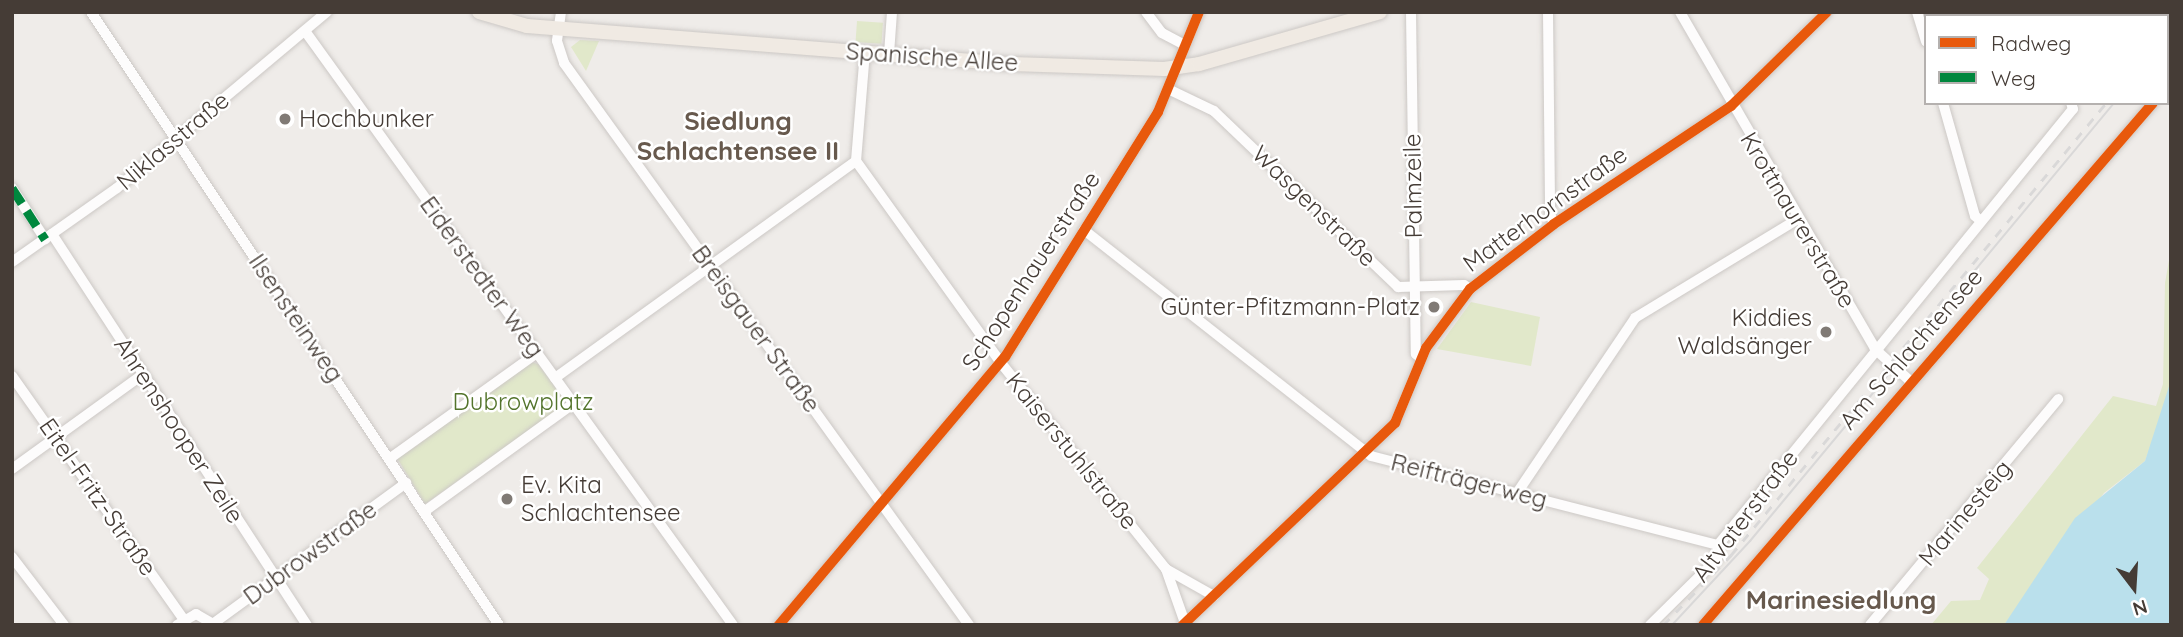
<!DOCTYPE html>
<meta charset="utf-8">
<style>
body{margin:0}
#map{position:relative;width:2183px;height:637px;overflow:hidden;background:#efece9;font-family:Quicksand,sans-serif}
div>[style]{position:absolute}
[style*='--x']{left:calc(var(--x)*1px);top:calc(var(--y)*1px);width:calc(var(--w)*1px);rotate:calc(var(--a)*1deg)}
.green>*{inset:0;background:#e1e8ca;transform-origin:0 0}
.water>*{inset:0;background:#bae0ec}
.roads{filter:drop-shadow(0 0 2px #ccc8c5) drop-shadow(0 0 2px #ccc8c5)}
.minor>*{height:10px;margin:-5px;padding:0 5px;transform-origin:5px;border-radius:5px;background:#fdfcfc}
.major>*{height:14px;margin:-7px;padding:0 7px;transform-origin:7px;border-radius:7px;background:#f0eae3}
.tram>*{height:2px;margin:-1px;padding:0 1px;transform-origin:1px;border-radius:1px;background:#d9d8d8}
.rail>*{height:2.5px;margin-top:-1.25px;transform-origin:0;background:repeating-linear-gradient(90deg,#d9d8d8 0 9px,transparent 0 18px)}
.quiet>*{height:9px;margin-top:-4.5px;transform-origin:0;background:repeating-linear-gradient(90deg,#00873e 0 18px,transparent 0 27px)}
.cycleway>*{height:10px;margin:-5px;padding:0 5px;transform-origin:5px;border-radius:5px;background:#e8590c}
.dots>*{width:19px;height:19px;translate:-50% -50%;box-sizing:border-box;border:4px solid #fff;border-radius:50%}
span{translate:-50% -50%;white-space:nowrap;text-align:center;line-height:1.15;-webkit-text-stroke:5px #fff;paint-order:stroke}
.street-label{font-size:24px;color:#453c36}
.poi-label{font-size:24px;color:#453c36}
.left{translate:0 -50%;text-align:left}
.right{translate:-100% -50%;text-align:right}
.park-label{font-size:24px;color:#53742b}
.neighbourhood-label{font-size:26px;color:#67594d;font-weight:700}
.frame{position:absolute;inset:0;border:14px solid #453c36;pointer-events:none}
.legend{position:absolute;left:1924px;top:14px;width:245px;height:91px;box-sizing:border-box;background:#fff;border:2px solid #b5b1af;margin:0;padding:9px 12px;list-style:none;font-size:21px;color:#453c36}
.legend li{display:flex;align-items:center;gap:14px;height:35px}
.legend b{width:35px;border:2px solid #b5b1af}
.north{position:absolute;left:2099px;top:553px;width:70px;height:70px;-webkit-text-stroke:5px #fff;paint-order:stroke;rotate:163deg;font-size:19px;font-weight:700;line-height:28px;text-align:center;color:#453c36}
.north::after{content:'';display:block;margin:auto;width:24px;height:32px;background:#453c36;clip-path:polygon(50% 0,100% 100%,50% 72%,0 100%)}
</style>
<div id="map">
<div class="green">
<div style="left:857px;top:21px;width:26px;height:21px;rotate:4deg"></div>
<div style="clip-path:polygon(580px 40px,599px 41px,586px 71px,571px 47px)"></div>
<div style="clip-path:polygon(2171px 249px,2170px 393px,2145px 461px,2104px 493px,2004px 625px,1931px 625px,1951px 601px,1980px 600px,1989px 579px,1977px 568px,2113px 396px,2156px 406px,2163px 384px,2165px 283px)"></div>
<div style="clip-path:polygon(1471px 302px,1540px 317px,1531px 366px,1437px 349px)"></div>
<div style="clip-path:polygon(531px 362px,538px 364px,566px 402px,564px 406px,425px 504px,397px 458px)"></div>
</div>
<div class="water">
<div style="clip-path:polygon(2171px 380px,2171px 625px,2004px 625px,2075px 518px,2145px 461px)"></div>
</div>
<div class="roads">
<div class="minor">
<div style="--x:91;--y:12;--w:736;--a:56.35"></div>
<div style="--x:561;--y:12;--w:29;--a:98"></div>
<div style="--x:557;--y:41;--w:23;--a:72"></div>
<div style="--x:564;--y:63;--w:693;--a:54.22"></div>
<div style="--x:1146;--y:12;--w:26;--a:53"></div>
<div style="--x:1162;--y:33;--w:26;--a:28"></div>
<div style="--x:1411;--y:12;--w:342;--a:89.2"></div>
<div style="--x:1416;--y:354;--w:6;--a:39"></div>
<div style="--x:1548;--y:12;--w:202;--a:89.4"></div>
<div style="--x:1550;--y:214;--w:11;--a:68"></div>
<div style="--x:1680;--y:12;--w:389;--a:59.9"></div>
<div style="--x:1875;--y:349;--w:47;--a:42.4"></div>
<div style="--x:1917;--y:12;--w:31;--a:73"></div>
<div style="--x:2045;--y:12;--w:4;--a:76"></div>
<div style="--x:305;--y:31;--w:732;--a:54.23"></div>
<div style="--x:889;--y:54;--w:42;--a:-85.9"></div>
<div style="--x:2167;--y:87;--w:6;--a:-45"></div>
<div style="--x:1168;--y:89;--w:51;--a:25.6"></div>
<div style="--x:1214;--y:111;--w:255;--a:43.7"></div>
<div style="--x:1398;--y:287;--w:66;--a:-1.7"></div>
<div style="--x:1464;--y:285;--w:7;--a:34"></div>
<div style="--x:1943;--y:103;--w:117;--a:74.2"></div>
<div style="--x:1975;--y:216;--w:8;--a:40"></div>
<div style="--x:856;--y:161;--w:249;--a:54.3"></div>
<div style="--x:1001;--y:363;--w:264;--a:51.3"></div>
<div style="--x:1166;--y:569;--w:57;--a:70.6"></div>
<div style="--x:12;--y:188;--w:61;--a:57.1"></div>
<div style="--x:1084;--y:230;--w:365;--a:38.2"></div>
<div style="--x:1371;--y:456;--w:358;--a:14.4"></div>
<div style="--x:52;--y:234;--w:467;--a:56.9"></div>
<div style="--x:12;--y:262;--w:128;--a:-35.2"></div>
<div style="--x:117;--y:188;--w:274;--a:-40"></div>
<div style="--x:12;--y:376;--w:296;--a:54.8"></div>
<div style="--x:555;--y:378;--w:371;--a:-35.8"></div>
<div style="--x:856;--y:161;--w:109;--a:-85.3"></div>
<div style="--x:389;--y:459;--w:182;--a:-35.6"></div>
<div style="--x:12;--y:469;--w:160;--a:-35.9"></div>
<div style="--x:1517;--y:493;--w:211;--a:-56"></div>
<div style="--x:1635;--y:318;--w:191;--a:-31.3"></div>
<div style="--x:425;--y:511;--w:183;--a:-35.9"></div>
<div style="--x:12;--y:557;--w:86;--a:52.6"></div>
<div style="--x:1166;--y:569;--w:55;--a:29.4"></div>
<div style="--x:214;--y:623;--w:238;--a:-36.1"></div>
<div style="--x:177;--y:625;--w:22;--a:-30"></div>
<div style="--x:196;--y:614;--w:22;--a:30"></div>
<div style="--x:779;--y:625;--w:351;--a:-49.9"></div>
<div style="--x:1005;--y:357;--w:289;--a:-58"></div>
<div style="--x:1158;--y:112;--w:108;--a:-67.7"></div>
<div style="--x:1183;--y:625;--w:293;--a:-43.6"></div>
<div style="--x:1395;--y:423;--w:81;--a:-67.5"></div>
<div style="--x:1426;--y:348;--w:74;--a:-53.3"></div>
<div style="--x:1470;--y:289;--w:106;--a:-37.7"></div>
<div style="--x:1554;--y:224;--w:213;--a:-33.7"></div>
<div style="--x:1731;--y:106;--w:134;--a:-44.4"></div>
<div style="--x:1650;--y:625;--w:94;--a:-44.6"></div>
<div style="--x:1717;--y:559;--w:14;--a:-86"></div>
<div style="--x:1718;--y:545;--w:562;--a:-50.85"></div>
<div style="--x:2073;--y:109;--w:6;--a:-108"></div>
<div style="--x:1703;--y:625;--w:689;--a:-49.24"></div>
<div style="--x:1870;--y:625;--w:294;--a:-50.2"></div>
</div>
<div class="major">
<div style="--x:479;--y:12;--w:50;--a:16.3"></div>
<div style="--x:527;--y:26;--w:486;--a:4.5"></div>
<div style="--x:1012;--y:64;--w:152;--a:1.9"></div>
<div style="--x:1164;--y:69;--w:35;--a:-8"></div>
<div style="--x:1199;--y:64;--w:188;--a:-16"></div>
</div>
</div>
<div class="tram">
<div style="--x:2167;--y:48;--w:6;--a:-45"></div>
<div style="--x:1672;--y:625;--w:115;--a:-47.1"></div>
<div style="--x:1750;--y:541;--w:570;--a:-50.27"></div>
</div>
<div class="rail">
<div style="--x:2167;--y:31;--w:6;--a:-45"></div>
<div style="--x:1663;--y:625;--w:98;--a:-45.8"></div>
<div style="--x:1731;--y:555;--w:587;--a:-50.32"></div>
</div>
<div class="quiet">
<div style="--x:12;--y:188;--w:61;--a:57.1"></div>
</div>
<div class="cycleway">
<div style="--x:779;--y:625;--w:351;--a:-49.9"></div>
<div style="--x:1005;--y:357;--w:289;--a:-58"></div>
<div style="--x:1158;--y:112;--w:108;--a:-67.7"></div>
<div style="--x:1183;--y:625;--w:293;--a:-43.6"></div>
<div style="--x:1395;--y:423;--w:81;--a:-67.5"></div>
<div style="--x:1426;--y:348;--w:74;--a:-53.3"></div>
<div style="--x:1470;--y:289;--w:106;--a:-37.7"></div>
<div style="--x:1554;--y:224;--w:213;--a:-33.7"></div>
<div style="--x:1731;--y:106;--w:134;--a:-44.4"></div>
<div style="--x:1703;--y:625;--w:689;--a:-49.24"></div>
</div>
<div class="dots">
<div style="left:285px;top:119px;background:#807a75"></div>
<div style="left:1434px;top:307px;background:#807a75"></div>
<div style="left:1826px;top:332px;background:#807a75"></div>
<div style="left:507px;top:499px;background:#807a75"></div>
</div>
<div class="street-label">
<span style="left:932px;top:57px;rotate:4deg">Spanische Allee</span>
<span style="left:173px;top:141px;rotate:-40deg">Niklasstraße</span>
<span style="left:1413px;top:186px;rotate:-91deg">Palmzeile</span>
<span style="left:1314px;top:206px;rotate:44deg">Wasgenstraße</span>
<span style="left:1545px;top:209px;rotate:-36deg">Matterhornstraße</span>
<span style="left:1798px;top:220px;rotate:59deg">Krottnaurerstraße</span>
<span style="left:1031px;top:271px;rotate:-57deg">Schopenhauerstraße</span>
<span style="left:482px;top:277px;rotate:54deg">Eiderstedter Weg</span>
<span style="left:296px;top:318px;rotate:56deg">Ilsensteinweg</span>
<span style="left:756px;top:329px;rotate:54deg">Breisgauer Straße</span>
<span style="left:1911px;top:349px;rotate:-49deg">Am Schlachtensee</span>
<span style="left:179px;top:430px;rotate:57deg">Ahrenshooper Zeile</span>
<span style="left:1072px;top:451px;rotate:51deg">Kaiserstuhlstraße</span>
<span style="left:1469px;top:481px;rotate:14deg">Reifträgerweg</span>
<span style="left:98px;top:497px;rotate:55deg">Eitel-Fritz-Straße</span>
<span style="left:1965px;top:513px;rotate:-50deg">Marinesteig</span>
<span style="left:1745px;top:516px;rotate:-53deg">Altvaterstraße</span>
<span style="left:310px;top:553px;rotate:-36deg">Dubrowstraße</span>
</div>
<div class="poi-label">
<span class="left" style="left:299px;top:119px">Hochbunker</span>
<span class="right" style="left:1420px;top:307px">Günter-Pfitzmann-Platz</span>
<span class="right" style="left:1812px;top:332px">Kiddies<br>Waldsänger</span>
<span class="left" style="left:521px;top:499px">Ev. Kita<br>Schlachtensee</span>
</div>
<div class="park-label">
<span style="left:523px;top:402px">Dubrowplatz</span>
</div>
<div class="neighbourhood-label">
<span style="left:738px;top:136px">Siedlung<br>Schlachtensee II</span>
<span style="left:1841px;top:600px">Marinesiedlung</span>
</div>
<div class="frame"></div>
<ul class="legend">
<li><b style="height:9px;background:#e8590c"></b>Radweg</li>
<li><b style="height:9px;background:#00873e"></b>Weg</li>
</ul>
<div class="north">N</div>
</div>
